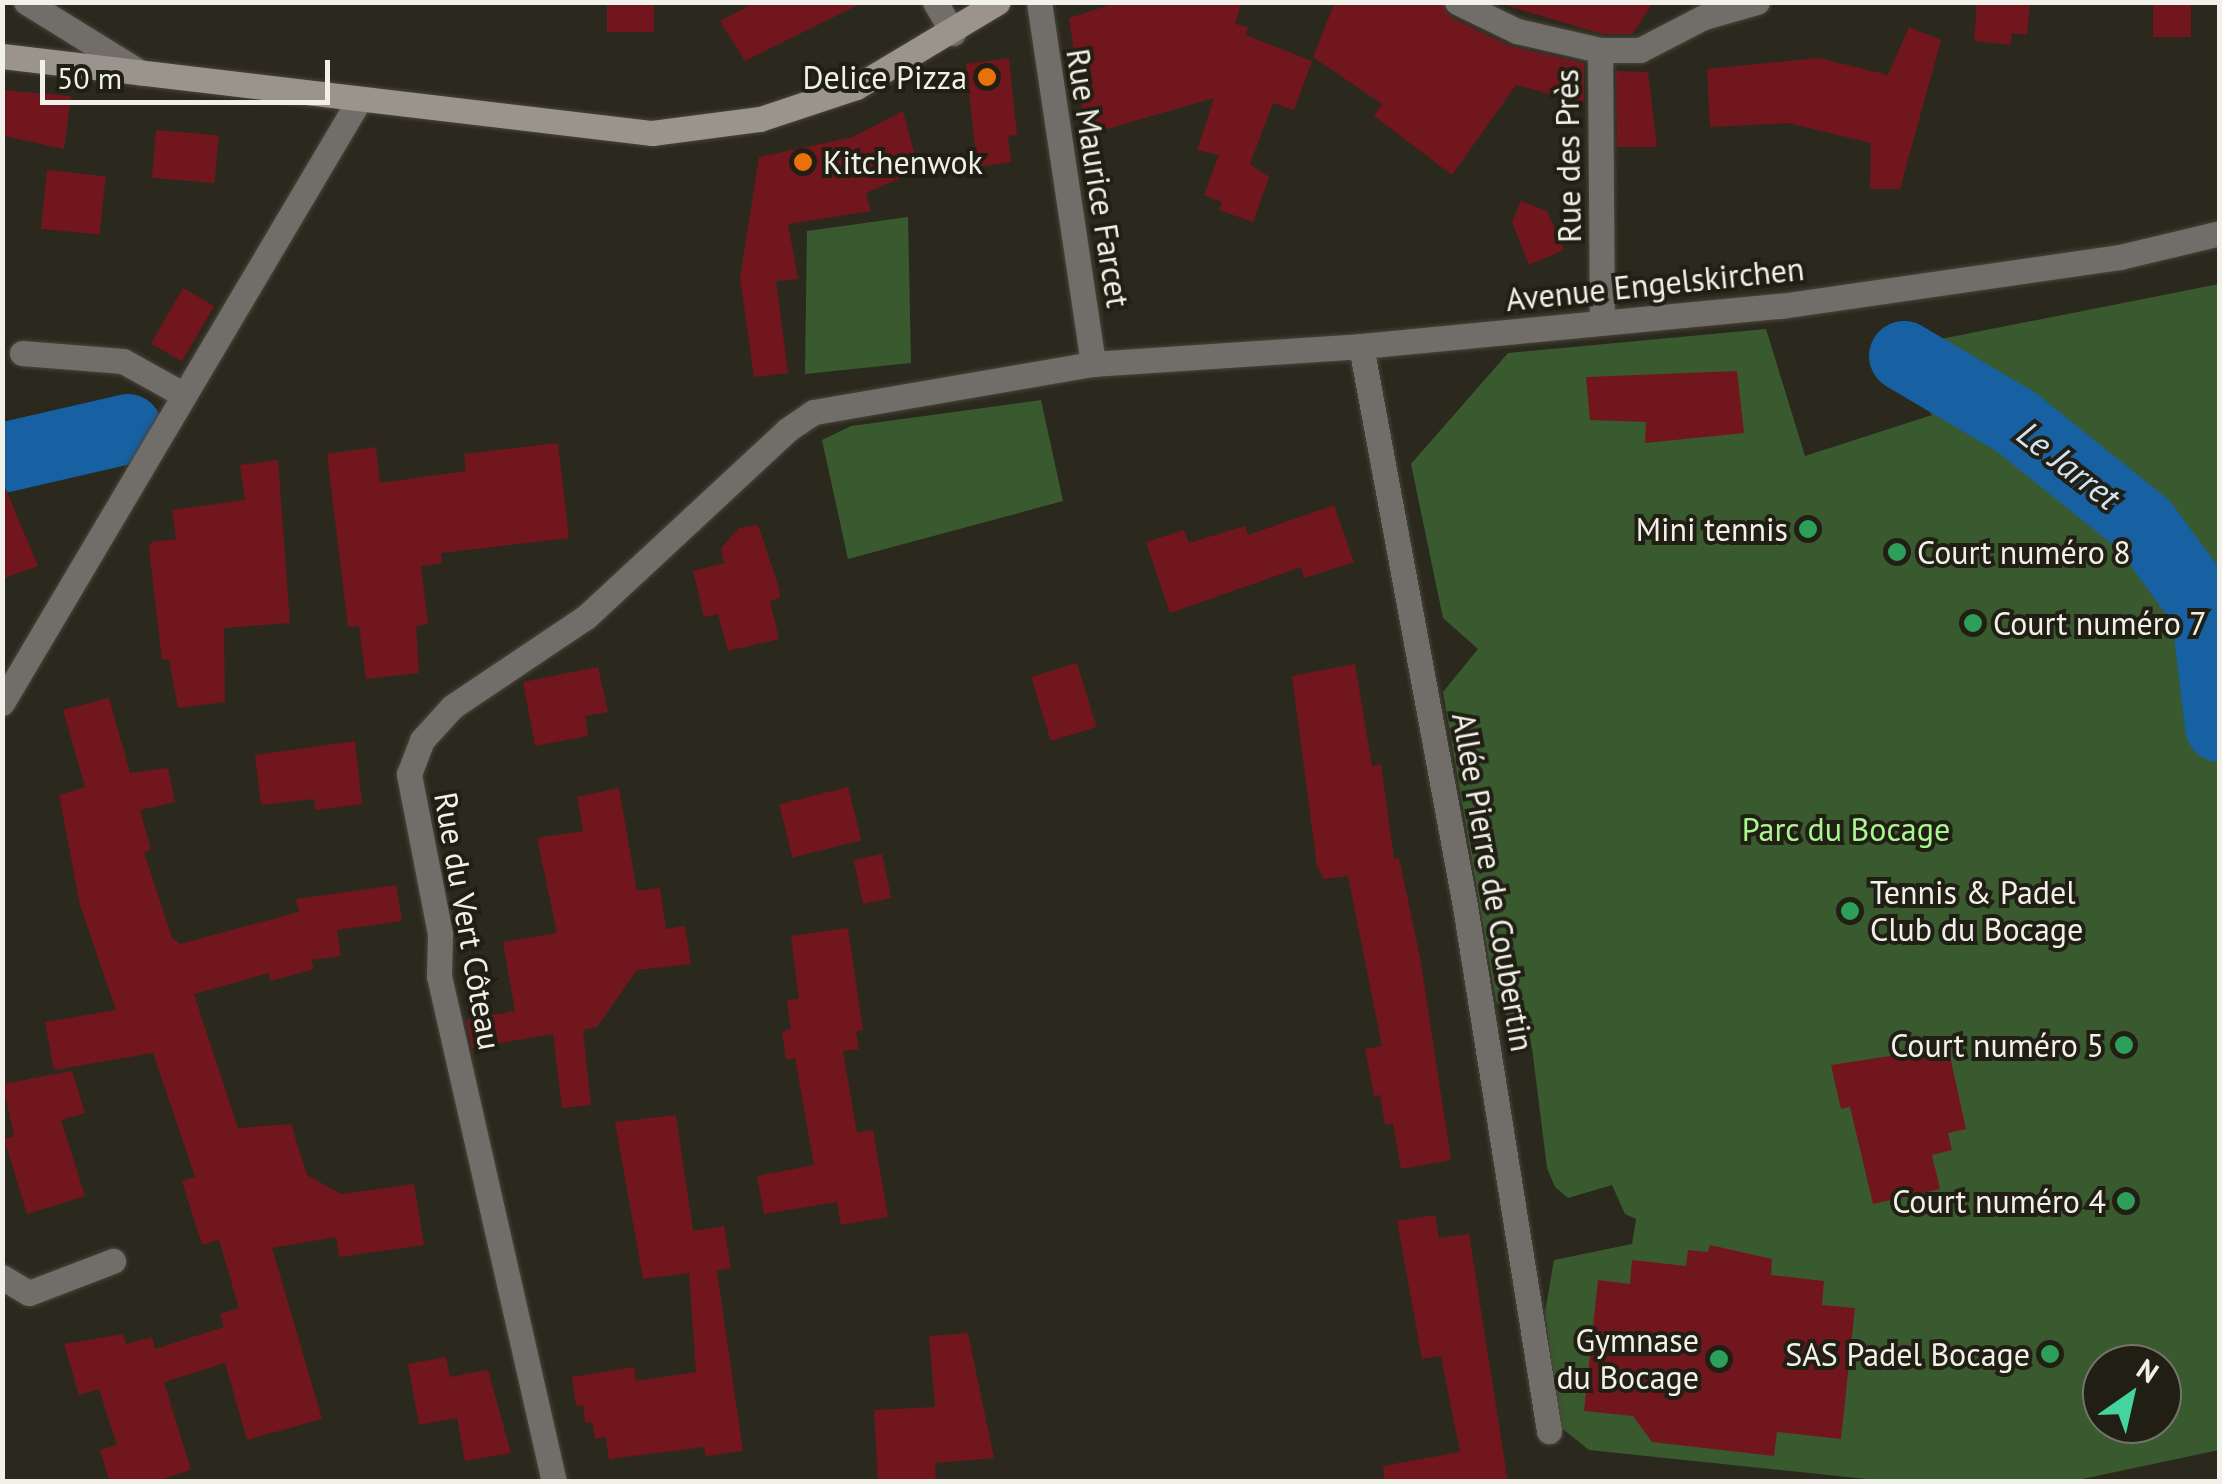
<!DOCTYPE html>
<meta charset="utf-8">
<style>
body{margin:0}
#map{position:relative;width:2222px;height:1484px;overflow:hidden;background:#2b281d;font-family:"PT Sans",sans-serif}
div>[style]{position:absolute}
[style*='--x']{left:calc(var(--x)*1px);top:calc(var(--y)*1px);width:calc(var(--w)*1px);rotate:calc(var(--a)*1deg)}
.green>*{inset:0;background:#395a2f}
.river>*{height:70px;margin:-35px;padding:0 35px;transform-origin:35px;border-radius:35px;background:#1760a1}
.building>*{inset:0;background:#72161e;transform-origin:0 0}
.roads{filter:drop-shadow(0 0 2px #47443a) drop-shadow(0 0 2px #47443a)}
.street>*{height:25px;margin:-12.5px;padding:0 12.5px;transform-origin:12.5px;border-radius:12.5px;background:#716d68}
.secondary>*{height:25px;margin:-12.5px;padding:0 12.5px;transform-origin:12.5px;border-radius:12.5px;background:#9b948c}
.dots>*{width:28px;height:28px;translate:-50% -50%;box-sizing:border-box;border:5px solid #211f14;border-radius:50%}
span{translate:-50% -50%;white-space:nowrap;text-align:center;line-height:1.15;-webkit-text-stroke:8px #211f14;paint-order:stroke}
.poi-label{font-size:32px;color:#f2f1e9}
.right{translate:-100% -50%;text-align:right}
.left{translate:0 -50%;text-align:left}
.street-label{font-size:32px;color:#f2f1e9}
.park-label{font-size:32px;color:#aaf791}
.water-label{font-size:35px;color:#d1e2f4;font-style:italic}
.frame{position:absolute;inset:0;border:5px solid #f2f1e9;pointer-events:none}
.north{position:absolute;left:2082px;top:1344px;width:100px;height:100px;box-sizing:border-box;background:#211f14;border:2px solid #757369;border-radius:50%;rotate:34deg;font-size:28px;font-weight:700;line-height:40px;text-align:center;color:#f2f1e9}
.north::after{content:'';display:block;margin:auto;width:35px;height:45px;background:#46d49e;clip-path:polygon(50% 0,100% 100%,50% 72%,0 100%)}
.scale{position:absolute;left:40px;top:60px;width:290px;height:45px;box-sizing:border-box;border:5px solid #f2f1e9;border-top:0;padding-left:12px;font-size:30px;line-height:35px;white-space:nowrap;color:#f2f1e9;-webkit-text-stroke:8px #211f14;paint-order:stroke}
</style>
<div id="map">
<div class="green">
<div style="clip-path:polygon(908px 217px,911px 363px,805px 374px,807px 231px)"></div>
<div style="clip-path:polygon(evenodd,2219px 284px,2219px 1450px,2073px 1481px,1895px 1482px,1589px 1450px,1559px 1426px,1545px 1312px,1554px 1260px,1632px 1244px,1636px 1219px,1625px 1214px,1612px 1185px,1568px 1198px,1555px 1187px,1547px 1168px,1532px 1048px,1496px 1001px,1443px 692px,1478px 649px,1443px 618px,1411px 464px,1508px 353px,1766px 329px,1805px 456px,1932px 415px,1901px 375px,1900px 347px,2219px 284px,2102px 1364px,2162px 1364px,2162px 1424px,2102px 1424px,2102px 1364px)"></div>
<div style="clip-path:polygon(1041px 400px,1063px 501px,848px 559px,822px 440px,851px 426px)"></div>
</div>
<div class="river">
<div style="--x:1904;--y:356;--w:130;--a:30.5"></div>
<div style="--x:2016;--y:422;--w:164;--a:38.8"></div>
<div style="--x:2144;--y:525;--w:104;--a:53.6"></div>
<div style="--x:2206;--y:609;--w:119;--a:83.2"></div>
<div style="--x:2;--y:458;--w:129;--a:-13"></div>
</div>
<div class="building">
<div style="left:607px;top:2px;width:47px;height:30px"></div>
<div style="clip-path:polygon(756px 2px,864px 2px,745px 61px,720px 21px)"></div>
<div style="clip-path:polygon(1119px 2px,1242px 2px,1235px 24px,1248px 27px,1246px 35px,1312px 61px,1294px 110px,1273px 103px,1250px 164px,1269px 177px,1253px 222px,1219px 210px,1222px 202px,1204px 195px,1219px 155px,1197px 150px,1214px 98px,1086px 135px,1069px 18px)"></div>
<div style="clip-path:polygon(1335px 2px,1441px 2px,1450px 17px,1510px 46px,1584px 63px,1584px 103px,1516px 85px,1452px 175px,1374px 116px,1382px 104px,1313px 57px)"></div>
<div style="clip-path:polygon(1495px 2px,1653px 2px,1633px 34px,1602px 34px)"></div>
<div style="clip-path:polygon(1977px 2px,2030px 2px,2027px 35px,2012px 33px,2011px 45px,1974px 41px)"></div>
<div style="left:2153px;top:2px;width:38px;height:35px"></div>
<div style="clip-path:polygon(1909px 27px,1941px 40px,1900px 189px,1870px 189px,1871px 143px,1788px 123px,1710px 127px,1707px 69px,1819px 58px,1888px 75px)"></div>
<div style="clip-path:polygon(1009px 58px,1017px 135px,1008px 136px,1011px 162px,977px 167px,966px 64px)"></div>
<div style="clip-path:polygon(1616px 71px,1648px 72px,1657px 147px,1617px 147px)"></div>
<div style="clip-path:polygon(2px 90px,71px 96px,64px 149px,4px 136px)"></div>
<div style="clip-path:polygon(903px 111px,919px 170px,866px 193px,871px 211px,788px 224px,798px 279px,776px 281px,788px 373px,754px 377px,740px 278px,759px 157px,853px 137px)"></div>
<div style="left:156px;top:130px;width:63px;height:48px;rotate:5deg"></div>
<div style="left:47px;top:170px;width:59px;height:59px;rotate:6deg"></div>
<div style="clip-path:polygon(1521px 201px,1547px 211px,1564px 250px,1529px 265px,1512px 222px)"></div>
<div style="left:183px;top:288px;width:36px;height:64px;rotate:30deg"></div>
<div style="clip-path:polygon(1737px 371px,1744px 433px,1645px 443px,1646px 422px,1590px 420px,1586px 377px)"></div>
<div style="clip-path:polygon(558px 443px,569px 538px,441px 553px,442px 563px,421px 566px,428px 624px,416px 626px,419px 673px,366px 679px,359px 626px,348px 627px,327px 454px,376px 447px,380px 483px,466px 471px,464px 454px)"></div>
<div style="clip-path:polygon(278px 460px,290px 623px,224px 628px,225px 702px,178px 708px,169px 659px,162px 660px,149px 548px,152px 542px,176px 539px,172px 510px,245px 500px,240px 465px)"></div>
<div style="clip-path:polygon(2px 480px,38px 566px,2px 579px)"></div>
<div style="clip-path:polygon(1334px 505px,1354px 562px,1304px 578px,1301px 567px,1170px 613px,1146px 542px,1184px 530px,1189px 543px,1245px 526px,1248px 535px)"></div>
<div style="clip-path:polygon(758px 525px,779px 588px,780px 598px,770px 601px,779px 639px,728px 651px,718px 614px,704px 617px,693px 571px,724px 563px,721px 548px,739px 528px)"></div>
<div style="left:1077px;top:663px;width:67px;height:48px;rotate:73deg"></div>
<div style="clip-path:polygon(1355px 664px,1372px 766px,1381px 764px,1394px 859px,1399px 858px,1420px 957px,1451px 1160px,1401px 1169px,1393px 1123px,1385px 1125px,1380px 1095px,1374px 1096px,1365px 1049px,1382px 1046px,1348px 876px,1324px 879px,1317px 866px,1292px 676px)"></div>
<div style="clip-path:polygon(598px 667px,608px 712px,585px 716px,588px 736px,535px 746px,523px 682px)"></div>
<div style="clip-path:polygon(109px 698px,130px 773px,168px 768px,175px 802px,140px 810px,151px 850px,144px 852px,172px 938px,180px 944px,299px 912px,296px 899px,396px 885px,402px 921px,337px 930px,341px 956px,311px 960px,314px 969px,270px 981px,269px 973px,194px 994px,238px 1128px,291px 1124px,307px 1175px,341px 1194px,414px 1184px,424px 1245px,339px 1257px,336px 1237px,272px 1248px,322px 1419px,247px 1440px,225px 1363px,164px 1382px,191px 1470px,154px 1482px,110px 1482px,100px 1450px,117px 1445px,99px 1389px,79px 1395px,64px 1344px,123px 1334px,126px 1344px,152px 1337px,155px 1349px,224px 1327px,220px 1314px,239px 1308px,219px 1240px,202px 1245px,182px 1181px,195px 1177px,153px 1053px,54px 1070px,45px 1022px,116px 1010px,80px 905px,59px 795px,85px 787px,63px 710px)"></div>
<div style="clip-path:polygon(355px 741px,362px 804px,315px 810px,314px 799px,261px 805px,255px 755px)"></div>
<div style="left:848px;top:787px;width:55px;height:71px;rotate:76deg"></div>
<div style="clip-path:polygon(619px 788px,637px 891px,660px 888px,666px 929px,685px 926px,691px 964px,637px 970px,597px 1027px,583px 1030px,591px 1105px,562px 1108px,553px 1034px,472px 1048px,466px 1020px,515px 1011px,503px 942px,557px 933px,537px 838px,583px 831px,577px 797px)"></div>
<div style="left:882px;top:854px;width:45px;height:29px;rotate:78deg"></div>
<div style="clip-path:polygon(848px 928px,863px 1030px,856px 1032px,859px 1049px,843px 1051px,857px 1133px,873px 1130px,888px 1217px,841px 1225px,837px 1202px,764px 1214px,757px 1176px,814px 1165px,795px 1058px,786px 1060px,782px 1031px,791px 1029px,787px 1000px,799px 999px,791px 936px)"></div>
<div style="clip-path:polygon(1948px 1047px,1966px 1129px,1948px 1133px,1952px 1150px,1932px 1155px,1940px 1189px,1873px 1204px,1850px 1107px,1841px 1109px,1831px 1065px)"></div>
<div style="clip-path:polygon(72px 1071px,85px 1113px,61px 1120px,85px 1196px,27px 1214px,4px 1139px,14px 1136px,3px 1084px)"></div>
<div style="clip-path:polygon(676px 1115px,693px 1231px,724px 1226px,731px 1268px,717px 1271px,743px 1451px,706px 1456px,704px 1447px,609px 1459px,606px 1437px,595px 1439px,592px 1422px,585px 1423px,583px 1405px,576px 1406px,572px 1377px,634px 1367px,636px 1381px,696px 1372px,689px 1273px,643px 1279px,615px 1122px)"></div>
<div style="clip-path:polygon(1435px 1215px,1439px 1238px,1469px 1234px,1508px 1482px,1384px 1482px,1383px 1466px,1460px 1452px,1441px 1356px,1422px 1359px,1397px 1221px)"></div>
<div style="clip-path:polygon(1710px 1245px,1772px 1259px,1771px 1275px,1824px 1281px,1822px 1305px,1855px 1308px,1841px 1439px,1777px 1432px,1774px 1456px,1652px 1442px,1633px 1416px,1584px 1411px,1598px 1280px,1630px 1284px,1632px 1260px,1686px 1266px,1688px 1250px,1708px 1252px)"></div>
<div style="clip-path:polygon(968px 1333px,994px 1458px,935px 1463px,936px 1482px,878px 1482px,874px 1410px,935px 1407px,929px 1336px)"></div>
<div style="clip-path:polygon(446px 1357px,450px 1377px,488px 1370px,511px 1453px,465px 1461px,457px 1418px,419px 1425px,408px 1364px)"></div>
</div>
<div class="roads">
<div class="street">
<div style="--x:26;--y:2;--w:135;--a:31.7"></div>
<div style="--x:935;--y:2;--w:36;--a:60"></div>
<div style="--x:1039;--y:2;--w:366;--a:81.5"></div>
<div style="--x:1457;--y:2;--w:67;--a:25.8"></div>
<div style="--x:1517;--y:31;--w:85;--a:12.9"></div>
<div style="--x:1600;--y:50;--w:40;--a:0"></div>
<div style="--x:1640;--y:50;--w:72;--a:-27.3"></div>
<div style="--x:1704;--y:17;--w:55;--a:-15.8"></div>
<div style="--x:1600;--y:50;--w:271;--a:89.6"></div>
<div style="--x:1361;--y:346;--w:570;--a:79.48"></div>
<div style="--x:1465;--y:906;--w:532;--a:80.91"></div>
<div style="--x:22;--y:353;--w:101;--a:4.5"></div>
<div style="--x:123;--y:361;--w:70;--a:29.1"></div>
<div style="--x:2;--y:703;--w:699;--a:-59.36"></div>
<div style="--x:2;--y:1277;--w:31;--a:31"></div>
<div style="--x:29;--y:1293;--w:90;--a:-20.9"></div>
<div style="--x:554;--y:1482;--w:519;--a:-102.8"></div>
<div style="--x:439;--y:976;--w:42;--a:-88.6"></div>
<div style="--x:440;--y:934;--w:163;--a:-101"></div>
<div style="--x:409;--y:774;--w:36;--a:-69"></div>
<div style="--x:422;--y:740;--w:45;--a:-47.7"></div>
<div style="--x:452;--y:707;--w:161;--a:-33.9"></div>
<div style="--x:586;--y:617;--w:275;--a:-42.9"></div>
<div style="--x:787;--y:430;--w:32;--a:-34"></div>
<div style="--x:814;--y:412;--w:283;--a:-9.8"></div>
<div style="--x:1093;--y:364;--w:269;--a:-3.8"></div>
<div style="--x:1361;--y:346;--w:421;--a:-5.5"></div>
<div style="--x:1780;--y:306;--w:344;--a:-8.2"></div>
<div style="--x:2120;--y:257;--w:103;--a:-13.5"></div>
</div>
<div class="secondary">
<div style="--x:2;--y:56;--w:655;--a:6.76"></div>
<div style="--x:652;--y:133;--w:109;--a:-7.4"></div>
<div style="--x:760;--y:119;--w:101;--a:-18.4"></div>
<div style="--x:856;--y:87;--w:165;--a:-30.9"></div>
</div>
</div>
<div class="dots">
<div style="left:987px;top:77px;background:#e8710a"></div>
<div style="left:803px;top:162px;background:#e8710a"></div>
<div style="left:1808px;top:529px;background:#2e9e5b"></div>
<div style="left:1897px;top:552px;background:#2e9e5b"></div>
<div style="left:1973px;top:623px;background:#2e9e5b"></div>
<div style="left:1850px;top:911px;background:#2e9e5b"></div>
<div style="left:2124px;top:1045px;background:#2e9e5b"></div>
<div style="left:2126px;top:1201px;background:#2e9e5b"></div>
<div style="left:2050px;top:1354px;background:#2e9e5b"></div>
<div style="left:1719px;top:1359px;background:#2e9e5b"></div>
</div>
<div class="poi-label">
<span class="right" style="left:967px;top:77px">Delice Pizza</span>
<span class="left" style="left:823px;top:162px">Kitchenwok</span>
<span class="right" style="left:1788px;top:529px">Mini tennis</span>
<span class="left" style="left:1917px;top:552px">Court numéro 8</span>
<span class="left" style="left:1993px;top:623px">Court numéro 7</span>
<span class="left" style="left:1870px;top:911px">Tennis &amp; Padel<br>Club du Bocage</span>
<span class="right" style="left:2104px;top:1045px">Court numéro 5</span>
<span class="right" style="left:2106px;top:1201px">Court numéro 4</span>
<span class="right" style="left:1699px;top:1359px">Gymnase<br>du Bocage</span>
<span class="right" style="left:2030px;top:1354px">SAS Padel Bocage</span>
</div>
<div class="street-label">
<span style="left:1568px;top:156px;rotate:-91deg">Rue des Près</span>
<span style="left:1098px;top:178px;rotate:81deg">Rue Maurice Farcet</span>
<span style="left:1655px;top:284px;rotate:-6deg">Avenue Engelskirchen</span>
<span style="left:1493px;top:882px;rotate:80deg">Allée Pierre de Coubertin</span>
<span style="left:468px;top:921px;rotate:80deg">Rue du Vert Côteau</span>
</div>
<div class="park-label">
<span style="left:1846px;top:829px">Parc du Bocage</span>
</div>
<div class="water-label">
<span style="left:2069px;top:465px;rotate:38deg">Le Jarret</span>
</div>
<div class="frame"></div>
<div class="north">N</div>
<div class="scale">50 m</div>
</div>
